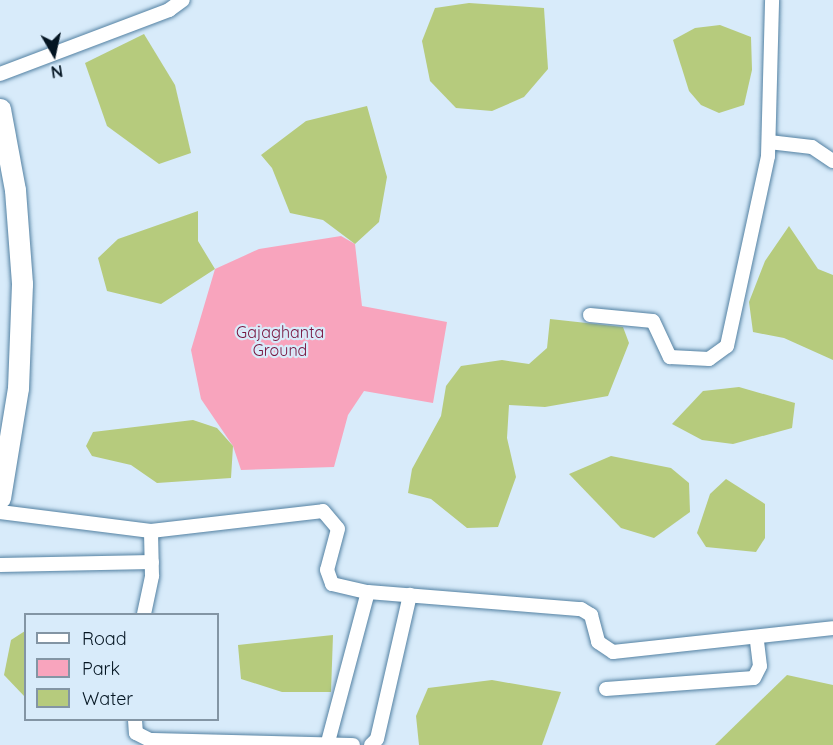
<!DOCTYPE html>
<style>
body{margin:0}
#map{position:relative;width:833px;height:745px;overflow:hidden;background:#d8ebfa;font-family:Quicksand,sans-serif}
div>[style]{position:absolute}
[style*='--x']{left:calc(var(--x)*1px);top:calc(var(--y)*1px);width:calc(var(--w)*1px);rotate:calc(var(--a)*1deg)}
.green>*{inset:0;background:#f8a4bd}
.water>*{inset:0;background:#b6cb7d}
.roads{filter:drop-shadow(0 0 2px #5381a2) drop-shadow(0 0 2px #5381a2)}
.street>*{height:14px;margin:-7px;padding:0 7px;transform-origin:7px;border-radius:7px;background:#fff}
.primary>*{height:21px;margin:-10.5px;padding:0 10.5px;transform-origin:10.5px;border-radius:10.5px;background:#fff}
span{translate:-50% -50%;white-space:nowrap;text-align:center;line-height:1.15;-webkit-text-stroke:4.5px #d8ebfa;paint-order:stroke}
.park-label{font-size:16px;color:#77153f}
.legend{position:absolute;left:24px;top:613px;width:195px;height:108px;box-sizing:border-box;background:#d8ebfa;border:2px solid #8395a4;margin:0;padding:8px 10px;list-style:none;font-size:18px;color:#041522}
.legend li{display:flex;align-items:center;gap:12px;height:30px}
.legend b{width:30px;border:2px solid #8395a4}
.north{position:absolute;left:24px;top:24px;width:60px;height:60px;-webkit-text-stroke:4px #d8ebfa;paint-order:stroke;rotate:171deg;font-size:16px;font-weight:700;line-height:24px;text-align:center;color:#041522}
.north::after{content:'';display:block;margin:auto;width:21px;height:27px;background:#041522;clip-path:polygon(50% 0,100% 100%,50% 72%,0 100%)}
</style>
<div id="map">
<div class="green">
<div style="clip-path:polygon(341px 236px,355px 244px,362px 306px,447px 322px,433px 403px,364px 391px,348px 415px,334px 467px,241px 470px,233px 446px,201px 399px,191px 350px,215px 269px,259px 249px)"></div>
</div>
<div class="water">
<div style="clip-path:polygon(469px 3px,544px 8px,548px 69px,524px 97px,492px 111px,456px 108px,430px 81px,422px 41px,435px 8px)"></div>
<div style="clip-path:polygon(720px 25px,751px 37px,752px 70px,744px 105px,719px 113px,701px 105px,689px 91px,673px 40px,695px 28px)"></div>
<div style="clip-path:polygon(144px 34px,175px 85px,191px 153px,159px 164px,107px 126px,85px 63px)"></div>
<div style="clip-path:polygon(367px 106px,387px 177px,379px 222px,355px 244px,323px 220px,290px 213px,272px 168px,261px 155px,306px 121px)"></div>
<div style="clip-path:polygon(198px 211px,198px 241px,215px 269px,161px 304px,107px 291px,98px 258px,118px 239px)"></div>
<div style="clip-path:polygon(789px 226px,818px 269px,833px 275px,833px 360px,784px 338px,753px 332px,749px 302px,765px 261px)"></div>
<div style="clip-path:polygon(550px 319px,623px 327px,629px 343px,608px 396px,545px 407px,509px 405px,507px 438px,516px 477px,498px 527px,467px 528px,431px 499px,408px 493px,412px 469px,441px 416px,446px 386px,461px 366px,502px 360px,529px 364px,547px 348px)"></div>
<div style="clip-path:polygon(739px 387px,795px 403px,792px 428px,733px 444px,702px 440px,672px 424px,703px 391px)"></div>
<div style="clip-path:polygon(193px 420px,217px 428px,233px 446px,231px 478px,157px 483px,131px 465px,92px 456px,86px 446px,93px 432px)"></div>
<div style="clip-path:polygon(611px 456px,671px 468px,689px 483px,690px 512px,654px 538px,621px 528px,569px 474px)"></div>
<div style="clip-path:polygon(726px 479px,765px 504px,765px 538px,756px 552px,706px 547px,697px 533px,710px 494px)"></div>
<div style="clip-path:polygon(25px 631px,25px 697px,4px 675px,11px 640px)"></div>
<div style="clip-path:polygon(333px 635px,331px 692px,282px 692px,241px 679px,238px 645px)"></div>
<div style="clip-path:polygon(787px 675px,833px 685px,833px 745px,715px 745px)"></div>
<div style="clip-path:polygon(492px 680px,561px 692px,542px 745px,419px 745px,416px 716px,428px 688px)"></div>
</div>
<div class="roads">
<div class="street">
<div style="--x:0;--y:74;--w:181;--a:-20.7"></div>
<div style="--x:169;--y:10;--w:17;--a:-36"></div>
<div style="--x:769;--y:142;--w:43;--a:6.6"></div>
<div style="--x:812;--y:147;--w:25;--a:34"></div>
<div style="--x:590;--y:315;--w:63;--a:5.4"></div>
<div style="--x:653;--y:321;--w:40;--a:65"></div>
<div style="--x:670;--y:357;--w:39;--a:3"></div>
<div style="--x:709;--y:359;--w:22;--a:-36"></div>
<div style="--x:727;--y:346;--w:194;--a:-77.8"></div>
<div style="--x:768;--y:156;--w:156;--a:-88.5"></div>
<div style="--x:0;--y:512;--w:152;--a:7.2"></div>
<div style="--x:151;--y:531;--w:173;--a:-6.6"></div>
<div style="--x:323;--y:511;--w:23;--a:50"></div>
<div style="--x:338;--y:529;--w:42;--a:105"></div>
<div style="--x:327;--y:570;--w:15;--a:70"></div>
<div style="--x:332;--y:584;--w:37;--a:13"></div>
<div style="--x:368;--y:592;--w:214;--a:4.6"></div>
<div style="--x:581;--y:609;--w:12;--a:31"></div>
<div style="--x:591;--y:615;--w:28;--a:75"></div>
<div style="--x:598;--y:642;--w:18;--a:34"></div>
<div style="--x:613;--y:652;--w:221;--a:-6.2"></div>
<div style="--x:0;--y:565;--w:152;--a:-1.1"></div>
<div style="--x:144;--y:614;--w:39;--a:-78"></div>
<div style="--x:152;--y:576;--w:45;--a:-91.3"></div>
<div style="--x:606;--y:689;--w:148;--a:-4.3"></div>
<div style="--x:754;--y:678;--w:13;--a:-63"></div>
<div style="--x:760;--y:666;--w:26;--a:-97"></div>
<div style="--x:135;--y:720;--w:13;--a:86"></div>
<div style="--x:136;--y:733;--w:16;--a:27"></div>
<div style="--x:150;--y:740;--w:203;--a:1.4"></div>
<div style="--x:328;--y:742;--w:155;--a:-75.1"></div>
<div style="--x:371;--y:745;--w:8;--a:-45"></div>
<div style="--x:377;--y:739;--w:148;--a:-77.1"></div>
</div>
<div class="primary">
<div style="--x:0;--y:109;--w:82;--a:79.5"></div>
<div style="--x:15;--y:190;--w:94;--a:85.7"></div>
<div style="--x:22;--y:284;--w:104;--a:92.2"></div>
<div style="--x:18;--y:388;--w:111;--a:99.3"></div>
</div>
</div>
<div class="park-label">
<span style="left:280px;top:341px">Gajaghanta<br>Ground</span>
</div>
<ul class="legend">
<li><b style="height:8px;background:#fff"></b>Road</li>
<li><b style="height:16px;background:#f8a4bd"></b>Park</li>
<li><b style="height:16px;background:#b6cb7d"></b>Water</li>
</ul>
<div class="north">N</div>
</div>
